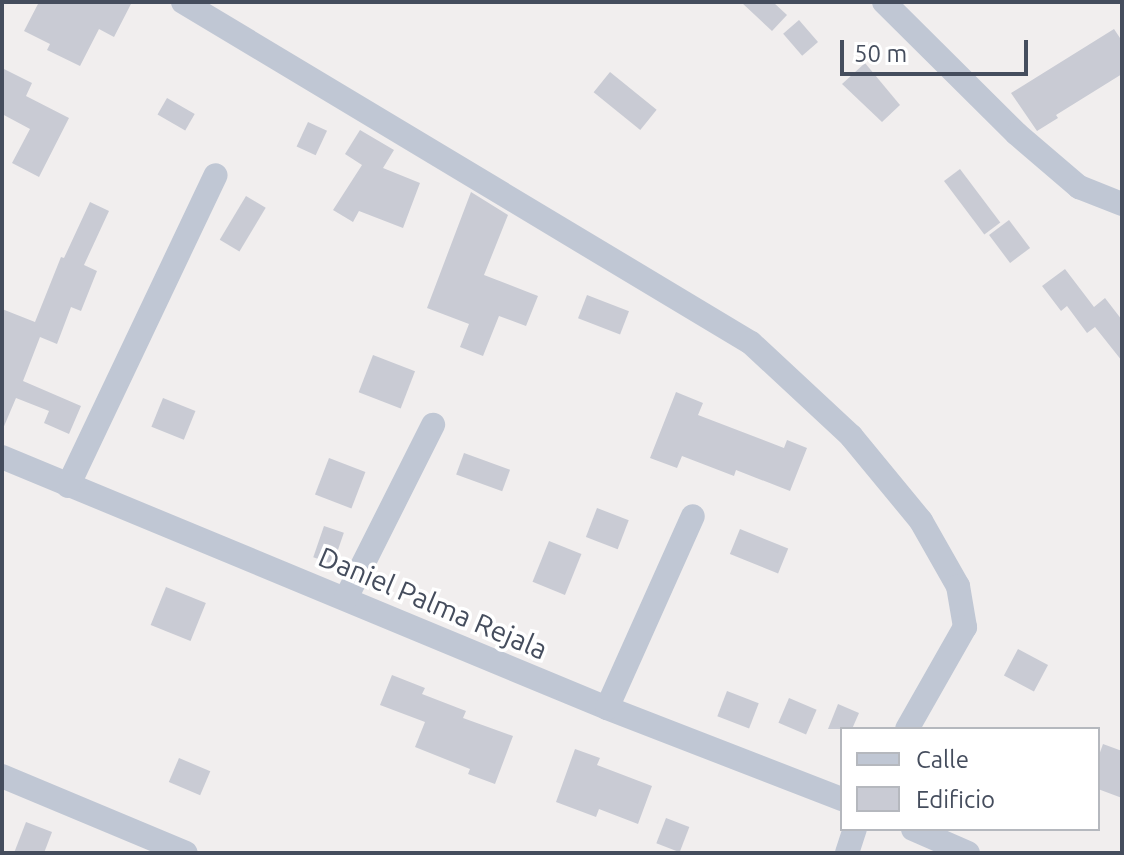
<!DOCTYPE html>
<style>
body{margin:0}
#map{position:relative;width:1124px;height:855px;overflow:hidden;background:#f1eeee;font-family:Ubuntu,sans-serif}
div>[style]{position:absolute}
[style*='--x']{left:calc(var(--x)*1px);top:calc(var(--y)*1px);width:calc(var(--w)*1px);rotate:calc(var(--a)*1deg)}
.building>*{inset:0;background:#c9cbd4;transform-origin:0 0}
.minor>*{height:24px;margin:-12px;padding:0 12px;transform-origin:12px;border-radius:12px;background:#c0c7d4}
span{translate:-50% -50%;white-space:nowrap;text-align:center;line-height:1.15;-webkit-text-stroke:7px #fff;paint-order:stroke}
.street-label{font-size:28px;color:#454d5d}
.frame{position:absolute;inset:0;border:4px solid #454d5d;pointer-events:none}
.legend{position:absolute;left:840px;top:727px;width:260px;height:104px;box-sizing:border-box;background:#fff;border:2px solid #b5b8be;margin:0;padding:10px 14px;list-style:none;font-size:24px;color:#454d5d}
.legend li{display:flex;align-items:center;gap:16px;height:40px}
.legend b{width:40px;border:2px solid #b5b8be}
.scale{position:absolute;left:840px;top:40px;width:188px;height:36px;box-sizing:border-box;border:4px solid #454d5d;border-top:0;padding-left:10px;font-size:24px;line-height:28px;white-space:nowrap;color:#454d5d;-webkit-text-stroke:6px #fff;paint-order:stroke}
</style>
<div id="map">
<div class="building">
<div style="clip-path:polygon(39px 2px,132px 2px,114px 37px,99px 29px,80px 66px,47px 50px,50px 44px,24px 31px)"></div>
<div style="clip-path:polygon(741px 2px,773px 2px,787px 15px,772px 31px)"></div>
<div style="left:799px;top:20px;width:29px;height:21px;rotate:49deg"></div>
<div style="clip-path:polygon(1114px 29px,1122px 41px,1122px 74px,1056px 115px,1058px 118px,1037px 131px,1011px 93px)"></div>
<div style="clip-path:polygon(865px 63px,900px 105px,882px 122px,842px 84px)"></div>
<div style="clip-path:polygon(2px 68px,32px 83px,26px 96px,69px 118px,39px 177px,12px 163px,30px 129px,2px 114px)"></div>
<div style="left:610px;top:72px;width:60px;height:26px;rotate:39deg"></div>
<div style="left:167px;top:98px;width:32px;height:19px;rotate:30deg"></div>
<div style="left:308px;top:122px;width:21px;height:27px;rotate:25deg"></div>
<div style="clip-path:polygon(360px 130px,394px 150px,383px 168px,420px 183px,403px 228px,359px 211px,353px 222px,333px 210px,362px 165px,345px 154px)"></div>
<div style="left:960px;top:169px;width:67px;height:20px;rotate:53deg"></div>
<div style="clip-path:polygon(471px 192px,508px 215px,484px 275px,538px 296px,526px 326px,499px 316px,483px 356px,460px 347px,469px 324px,427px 308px)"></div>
<div style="left:246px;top:196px;width:23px;height:51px;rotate:31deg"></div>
<div style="clip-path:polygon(90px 202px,109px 211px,84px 265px,97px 271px,81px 311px,71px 307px,57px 344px,40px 337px,23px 381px,81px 406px,69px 434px,44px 423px,49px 411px,16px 398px,2px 431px,2px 309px,35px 322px,61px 257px,64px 258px)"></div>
<div style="left:1009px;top:220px;width:35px;height:25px;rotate:53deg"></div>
<div style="clip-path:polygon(1065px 269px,1094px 307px,1105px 298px,1122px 320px,1122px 361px,1095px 327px,1087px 333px,1067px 306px,1061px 311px,1042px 286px)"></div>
<div style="left:587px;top:295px;width:45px;height:25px;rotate:21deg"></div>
<div style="left:373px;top:355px;width:45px;height:40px;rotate:21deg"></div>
<div style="clip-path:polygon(676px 392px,703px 403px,698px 415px,784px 448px,787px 440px,807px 448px,790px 491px,736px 470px,734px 476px,682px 456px,677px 468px,650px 458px)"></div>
<div style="left:163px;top:398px;width:35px;height:31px;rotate:22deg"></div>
<div style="left:464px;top:453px;width:49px;height:23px;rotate:20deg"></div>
<div style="left:329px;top:458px;width:39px;height:39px;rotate:21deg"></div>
<div style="left:597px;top:508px;width:34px;height:31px;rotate:21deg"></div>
<div style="left:324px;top:526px;width:21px;height:33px;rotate:19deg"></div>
<div style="left:740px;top:529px;width:52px;height:27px;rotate:22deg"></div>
<div style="left:549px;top:541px;width:35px;height:44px;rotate:22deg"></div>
<div style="left:166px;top:587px;width:43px;height:41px;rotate:22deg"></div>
<div style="left:1018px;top:649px;width:34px;height:30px;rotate:28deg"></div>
<div style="clip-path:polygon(392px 675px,425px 688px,422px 694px,466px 711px,463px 718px,513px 736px,495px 784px,468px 774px,470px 769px,415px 747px,425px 722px,380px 705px)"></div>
<div style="left:727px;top:691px;width:34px;height:27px;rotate:21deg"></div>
<div style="left:789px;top:698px;width:30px;height:27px;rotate:23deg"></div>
<div style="clip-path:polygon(838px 704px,859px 713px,852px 729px,828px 729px)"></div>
<div style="clip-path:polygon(1103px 744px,1122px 751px,1122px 798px,1098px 789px,1098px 758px)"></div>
<div style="clip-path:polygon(575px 749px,600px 758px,597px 765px,652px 786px,638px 824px,599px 809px,596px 817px,556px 802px)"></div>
<div style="left:179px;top:758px;width:34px;height:26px;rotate:23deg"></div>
<div style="left:666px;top:818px;width:25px;height:27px;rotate:21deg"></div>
<div style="clip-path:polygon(26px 822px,52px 832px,44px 853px,14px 853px)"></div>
</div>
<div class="minor">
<div style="--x:183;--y:2;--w:662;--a:30.98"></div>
<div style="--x:751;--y:343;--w:137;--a:42.9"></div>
<div style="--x:851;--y:436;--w:110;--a:50.5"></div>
<div style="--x:921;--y:521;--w:75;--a:60.4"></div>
<div style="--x:958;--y:586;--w:42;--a:80.3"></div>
<div style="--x:965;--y:627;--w:117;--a:119.6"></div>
<div style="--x:884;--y:2;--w:187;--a:44.8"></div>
<div style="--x:1017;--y:134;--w:82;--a:40.5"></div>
<div style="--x:1079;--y:187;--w:46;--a:21.6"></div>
<div style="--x:2;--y:457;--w:655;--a:22.53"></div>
<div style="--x:607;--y:708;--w:252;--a:21.2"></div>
<div style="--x:68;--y:486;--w:344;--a:-64.6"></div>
<div style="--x:346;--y:598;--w:194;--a:-63.3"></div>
<div style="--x:607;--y:708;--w:210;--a:-65.9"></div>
<div style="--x:2;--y:776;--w:199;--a:22.7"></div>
<div style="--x:913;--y:829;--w:60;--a:23.6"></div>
<div style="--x:847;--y:853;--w:25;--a:-72"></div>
</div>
<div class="street-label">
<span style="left:433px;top:603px;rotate:23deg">Daniel Palma Rejala</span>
</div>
<div class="frame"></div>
<ul class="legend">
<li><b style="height:10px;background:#c0c7d4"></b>Calle</li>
<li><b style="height:22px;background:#c9cbd4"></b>Edificio</li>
</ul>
<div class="scale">50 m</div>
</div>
